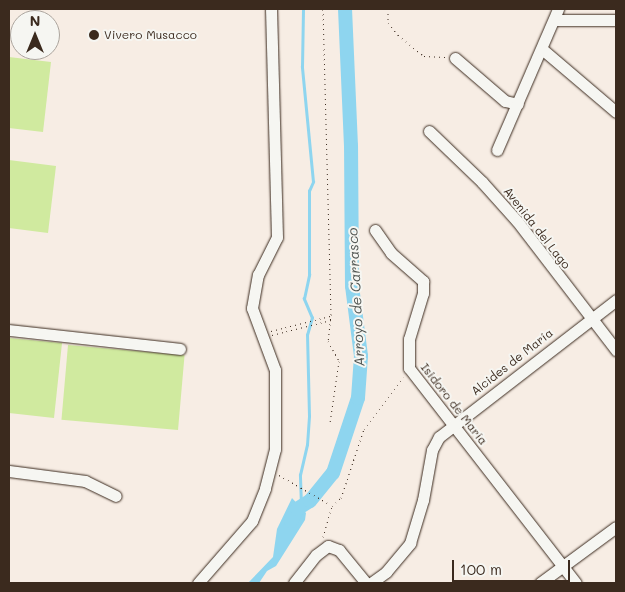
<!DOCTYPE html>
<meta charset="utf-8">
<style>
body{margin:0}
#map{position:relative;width:625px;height:592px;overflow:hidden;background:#f7ede4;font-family:Mali,sans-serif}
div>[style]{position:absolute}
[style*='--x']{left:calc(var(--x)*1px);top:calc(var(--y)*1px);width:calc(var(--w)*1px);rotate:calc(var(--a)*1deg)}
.green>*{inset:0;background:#d0ea9f;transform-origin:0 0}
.water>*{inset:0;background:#8ed5ef}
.stream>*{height:2.5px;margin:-1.25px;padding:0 1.25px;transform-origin:1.25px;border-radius:1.25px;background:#8ed5ef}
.river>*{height:14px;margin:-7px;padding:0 7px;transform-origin:7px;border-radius:7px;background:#8ed5ef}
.path>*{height:1px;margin-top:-0.5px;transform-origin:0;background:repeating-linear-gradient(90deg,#3b2a1e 0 1px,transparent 0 5px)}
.roads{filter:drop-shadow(0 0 1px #3b2a1e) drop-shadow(0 0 1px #3b2a1e)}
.minor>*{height:11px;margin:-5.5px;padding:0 5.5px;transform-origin:5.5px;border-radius:5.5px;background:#f6f6f2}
.dots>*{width:14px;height:14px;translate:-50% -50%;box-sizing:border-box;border:2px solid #f6f6f2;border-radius:50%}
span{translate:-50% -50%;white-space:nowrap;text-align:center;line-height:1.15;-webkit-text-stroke:4px #f6f6f2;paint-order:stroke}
.poi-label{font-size:12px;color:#3b2a1e}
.left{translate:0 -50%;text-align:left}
.street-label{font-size:12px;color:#3b2a1e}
.water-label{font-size:14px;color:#505552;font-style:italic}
.frame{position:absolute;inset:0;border:10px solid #3b2a1e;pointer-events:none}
.north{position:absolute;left:10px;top:10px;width:50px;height:50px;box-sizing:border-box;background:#f6f6f2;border:1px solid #aba49d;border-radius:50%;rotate:0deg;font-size:14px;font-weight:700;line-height:20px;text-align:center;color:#3b2a1e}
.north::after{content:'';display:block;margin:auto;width:18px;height:22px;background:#3b2a1e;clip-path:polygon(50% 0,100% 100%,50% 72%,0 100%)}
.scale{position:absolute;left:452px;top:560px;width:118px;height:22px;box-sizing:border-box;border:2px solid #3b2a1e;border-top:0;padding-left:6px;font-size:15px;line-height:18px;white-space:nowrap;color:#3b2a1e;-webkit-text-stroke:4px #f6f6f2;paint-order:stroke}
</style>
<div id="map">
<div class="green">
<div style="clip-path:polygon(9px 57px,51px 62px,43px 132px,9px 128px)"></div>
<div style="clip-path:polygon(9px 160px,56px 166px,48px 233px,9px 228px)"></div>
<div style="clip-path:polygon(9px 338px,62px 343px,54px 418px,9px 413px)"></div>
<div style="left:68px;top:345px;width:117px;height:75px;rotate:5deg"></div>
</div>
<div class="water">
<div style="clip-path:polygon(292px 498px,306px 513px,305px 520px,276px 566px,267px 571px,259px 583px,248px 583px,273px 557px,277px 529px)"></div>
</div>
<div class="stream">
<div style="--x:301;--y:506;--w:31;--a:-92"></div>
<div style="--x:300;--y:475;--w:31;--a:-77"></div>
<div style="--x:307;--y:445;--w:29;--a:-86"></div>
<div style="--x:309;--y:416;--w:81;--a:-91.4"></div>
<div style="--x:307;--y:335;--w:18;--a:-74"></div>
<div style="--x:312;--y:318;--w:21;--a:-113"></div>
<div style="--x:304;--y:299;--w:25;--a:-78"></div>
<div style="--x:309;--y:275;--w:84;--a:-90"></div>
<div style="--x:309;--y:191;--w:10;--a:-66"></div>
<div style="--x:313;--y:182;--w:116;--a:-95.5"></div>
<div style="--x:302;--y:67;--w:58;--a:-89"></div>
</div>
<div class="river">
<div style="--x:291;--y:521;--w:13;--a:-63"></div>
<div style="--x:297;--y:509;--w:15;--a:-32"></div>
<div style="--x:310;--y:501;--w:36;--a:-51"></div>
<div style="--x:333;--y:473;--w:79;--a:-71.6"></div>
<div style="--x:358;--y:398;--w:42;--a:-85.9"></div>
<div style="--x:361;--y:356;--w:71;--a:-97.3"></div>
<div style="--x:352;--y:286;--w:140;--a:-90.4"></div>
<div style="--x:351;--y:146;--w:137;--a:-92.5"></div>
</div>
<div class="path">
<div style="--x:323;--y:9;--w:305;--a:88.5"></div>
<div style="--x:331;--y:314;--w:27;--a:96"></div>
<div style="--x:328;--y:341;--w:23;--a:61"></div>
<div style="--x:339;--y:361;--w:63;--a:98.3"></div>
<div style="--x:388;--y:9;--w:14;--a:90"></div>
<div style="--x:388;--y:23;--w:16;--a:50"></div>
<div style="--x:398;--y:35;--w:33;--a:39"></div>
<div style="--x:424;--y:56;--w:21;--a:3"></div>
<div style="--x:271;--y:331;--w:61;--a:-14.3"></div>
<div style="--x:272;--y:335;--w:61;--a:-14.3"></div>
<div style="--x:279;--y:475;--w:60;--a:30"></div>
<div style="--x:323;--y:537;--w:32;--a:-74"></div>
<div style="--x:332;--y:506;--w:12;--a:-42"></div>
<div style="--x:341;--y:498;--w:73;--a:-71.6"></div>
<div style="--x:364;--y:429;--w:65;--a:-53.1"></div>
</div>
<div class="roads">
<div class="minor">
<div style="--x:554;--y:20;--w:62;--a:0"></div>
<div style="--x:542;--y:49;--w:97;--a:40.4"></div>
<div style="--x:455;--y:58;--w:66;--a:40.7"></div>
<div style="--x:505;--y:101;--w:13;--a:13"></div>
<div style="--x:429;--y:131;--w:74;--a:43.9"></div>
<div style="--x:482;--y:182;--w:52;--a:48.1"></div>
<div style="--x:517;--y:221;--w:163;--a:52.5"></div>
<div style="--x:497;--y:150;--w:154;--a:-66.6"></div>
<div style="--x:375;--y:230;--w:28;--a:55"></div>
<div style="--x:391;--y:253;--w:43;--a:41.2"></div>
<div style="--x:423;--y:281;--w:12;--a:90"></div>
<div style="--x:423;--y:293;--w:48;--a:106.9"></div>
<div style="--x:409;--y:339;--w:29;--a:90"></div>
<div style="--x:409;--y:368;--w:272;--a:52.2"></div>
<div style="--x:9;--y:330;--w:172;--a:6.3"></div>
<div style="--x:9;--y:471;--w:77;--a:7.5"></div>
<div style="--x:85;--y:481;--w:34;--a:26"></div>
<div style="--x:198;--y:583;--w:82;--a:-48.9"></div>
<div style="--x:252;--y:521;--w:35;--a:-68"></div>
<div style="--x:265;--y:488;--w:40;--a:-75.6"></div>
<div style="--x:275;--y:449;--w:79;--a:-90"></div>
<div style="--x:275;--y:370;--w:66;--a:-110.4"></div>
<div style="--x:252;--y:308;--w:34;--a:-80"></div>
<div style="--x:258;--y:275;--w:42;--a:-63.4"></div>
<div style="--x:277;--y:237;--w:228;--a:-91.5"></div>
<div style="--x:294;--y:583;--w:36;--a:-52"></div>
<div style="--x:316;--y:555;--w:15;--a:-37"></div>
<div style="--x:328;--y:546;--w:12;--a:20"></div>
<div style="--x:339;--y:550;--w:43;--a:50.7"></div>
<div style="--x:371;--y:583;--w:19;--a:-36"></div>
<div style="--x:386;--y:572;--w:38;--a:-50"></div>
<div style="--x:410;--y:543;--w:45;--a:-73.2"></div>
<div style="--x:423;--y:500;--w:51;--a:-79.8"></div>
<div style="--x:432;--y:450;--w:15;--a:-62"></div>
<div style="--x:439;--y:437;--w:224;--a:-37.7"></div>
<div style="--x:540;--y:583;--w:94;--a:-36.4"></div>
</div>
</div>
<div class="dots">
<div style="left:94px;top:35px;background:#3b2a1e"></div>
</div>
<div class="poi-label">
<span class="left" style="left:104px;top:35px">Vivero Musacco</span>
</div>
<div class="street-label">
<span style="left:537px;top:228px;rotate:52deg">Avenida del Lago</span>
<span style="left:512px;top:362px;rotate:-38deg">Alcides de María</span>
<span style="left:454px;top:404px;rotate:52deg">Isidoro de María</span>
</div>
<div class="water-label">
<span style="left:356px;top:297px;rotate:-93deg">Arroyo de Carrasco</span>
</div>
<div class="frame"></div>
<div class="north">N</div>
<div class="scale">100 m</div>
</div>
